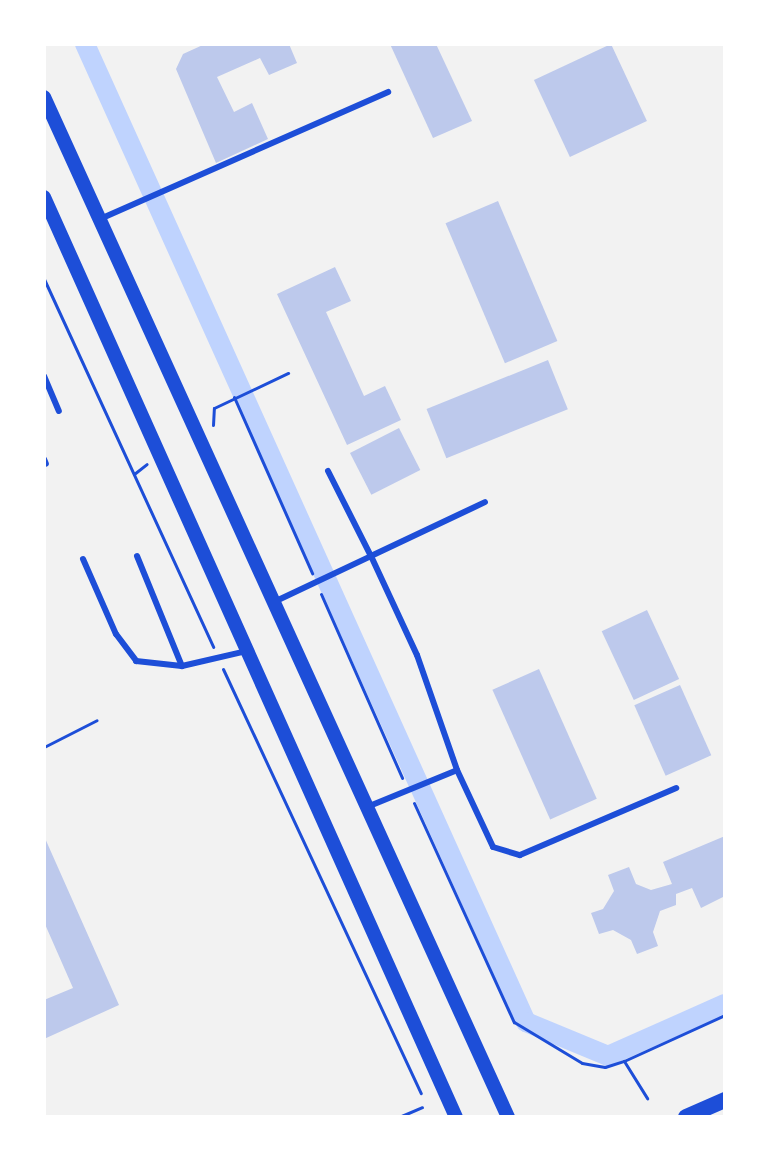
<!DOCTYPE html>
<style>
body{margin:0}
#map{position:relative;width:769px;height:1161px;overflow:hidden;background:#f2f2f2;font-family:"Work Sans",sans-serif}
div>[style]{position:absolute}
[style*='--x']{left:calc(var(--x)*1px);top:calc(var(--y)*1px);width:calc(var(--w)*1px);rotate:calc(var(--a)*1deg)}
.canal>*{height:20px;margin:-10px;padding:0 10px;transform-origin:10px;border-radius:10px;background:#bfd3fe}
.building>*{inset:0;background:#bdc9ec;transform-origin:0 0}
.path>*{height:3px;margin:-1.5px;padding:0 1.5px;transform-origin:1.5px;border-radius:1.5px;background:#1d4ed8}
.service>*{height:6px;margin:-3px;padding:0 3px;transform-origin:3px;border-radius:3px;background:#1d4ed8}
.tertiary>*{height:14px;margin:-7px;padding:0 7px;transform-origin:7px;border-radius:7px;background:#1d4ed8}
.secondary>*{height:16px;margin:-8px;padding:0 8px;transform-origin:8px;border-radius:8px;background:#1d4ed8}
span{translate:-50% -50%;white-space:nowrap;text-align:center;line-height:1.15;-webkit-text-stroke:6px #fff;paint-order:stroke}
.frame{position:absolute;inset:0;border:46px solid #fff;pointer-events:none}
</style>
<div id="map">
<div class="canal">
<div style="--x:85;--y:44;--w:1073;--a:65.73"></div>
<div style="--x:526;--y:1022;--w:89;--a:22.5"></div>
<div style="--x:608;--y:1056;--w:128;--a:-24"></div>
</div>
<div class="building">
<div style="clip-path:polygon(205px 44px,289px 44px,297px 63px,269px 75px,260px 58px,217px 77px,234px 112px,252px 103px,268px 139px,216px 163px,176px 69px,183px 54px)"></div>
<div style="clip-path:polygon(390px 44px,436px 44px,472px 121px,433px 138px)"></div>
<div style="left:611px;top:44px;width:85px;height:85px;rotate:65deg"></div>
<div style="left:498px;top:201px;width:152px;height:57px;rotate:67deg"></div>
<div style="clip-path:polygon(335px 267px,351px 301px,326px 312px,364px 396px,385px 386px,401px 420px,347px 445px,277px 294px)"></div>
<div style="left:548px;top:360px;width:53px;height:131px;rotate:68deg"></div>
<div style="left:399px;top:428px;width:47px;height:55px;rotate:63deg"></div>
<div style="left:647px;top:610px;width:76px;height:50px;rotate:65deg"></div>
<div style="left:539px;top:669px;width:142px;height:51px;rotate:66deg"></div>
<div style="left:680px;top:685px;width:77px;height:50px;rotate:66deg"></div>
<div style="clip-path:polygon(44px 836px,119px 1005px,44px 1039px,44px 1000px,73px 988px,44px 922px)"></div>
<div style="clip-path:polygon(725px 836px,725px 896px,701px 908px,692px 888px,676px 894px,676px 905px,660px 911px,653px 932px,658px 946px,637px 954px,631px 940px,613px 930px,599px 934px,591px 913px,603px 909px,614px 891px,608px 875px,629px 867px,636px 884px,651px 890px,672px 884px,663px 862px)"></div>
</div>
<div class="path">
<div style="--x:44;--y:279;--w:405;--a:65.3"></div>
<div style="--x:234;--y:397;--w:193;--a:66.1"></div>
<div style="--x:213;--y:425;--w:17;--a:-87"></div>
<div style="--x:214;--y:408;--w:82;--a:-25.3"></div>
<div style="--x:134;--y:474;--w:16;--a:-38"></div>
<div style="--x:321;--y:594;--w:201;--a:66.2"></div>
<div style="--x:223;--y:669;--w:468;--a:65"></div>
<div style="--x:44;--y:747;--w:59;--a:-27"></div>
<div style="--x:414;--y:803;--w:241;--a:65.5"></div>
<div style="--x:514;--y:1022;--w:79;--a:31.1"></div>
<div style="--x:582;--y:1063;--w:23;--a:10"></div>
<div style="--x:605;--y:1067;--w:20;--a:-18"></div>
<div style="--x:624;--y:1061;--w:44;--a:58.1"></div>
<div style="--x:624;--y:1061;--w:111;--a:-24.5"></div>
<div style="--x:399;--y:1117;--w:25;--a:-23"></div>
</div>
<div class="service">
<div style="--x:100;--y:219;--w:315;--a:-23.8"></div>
<div style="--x:44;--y:376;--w:38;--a:67"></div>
<div style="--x:44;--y:459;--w:5;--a:68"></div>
<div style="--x:328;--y:471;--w:95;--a:63.2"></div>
<div style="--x:371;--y:556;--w:126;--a:-25.3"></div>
<div style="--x:137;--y:556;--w:119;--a:67.8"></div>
<div style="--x:83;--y:559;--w:82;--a:66.3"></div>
<div style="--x:116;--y:634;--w:34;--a:53"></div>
<div style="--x:136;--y:661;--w:46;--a:6.2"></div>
<div style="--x:182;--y:666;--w:67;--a:-13"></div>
<div style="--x:276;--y:601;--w:105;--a:-25.3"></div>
<div style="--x:371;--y:556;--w:109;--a:65.1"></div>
<div style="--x:417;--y:655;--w:122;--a:70.8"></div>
<div style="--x:367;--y:807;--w:97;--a:-22.3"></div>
<div style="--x:457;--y:770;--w:85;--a:64.9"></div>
<div style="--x:493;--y:847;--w:28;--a:17"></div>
<div style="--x:520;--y:855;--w:170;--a:-23.2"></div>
</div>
<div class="tertiary">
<div style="--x:44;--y:97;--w:1121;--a:65.54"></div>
<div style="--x:44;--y:197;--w:1008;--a:65.88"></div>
</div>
<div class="secondary">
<div style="--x:686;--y:1117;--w:43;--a:-23.6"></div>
</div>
<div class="frame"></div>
</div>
